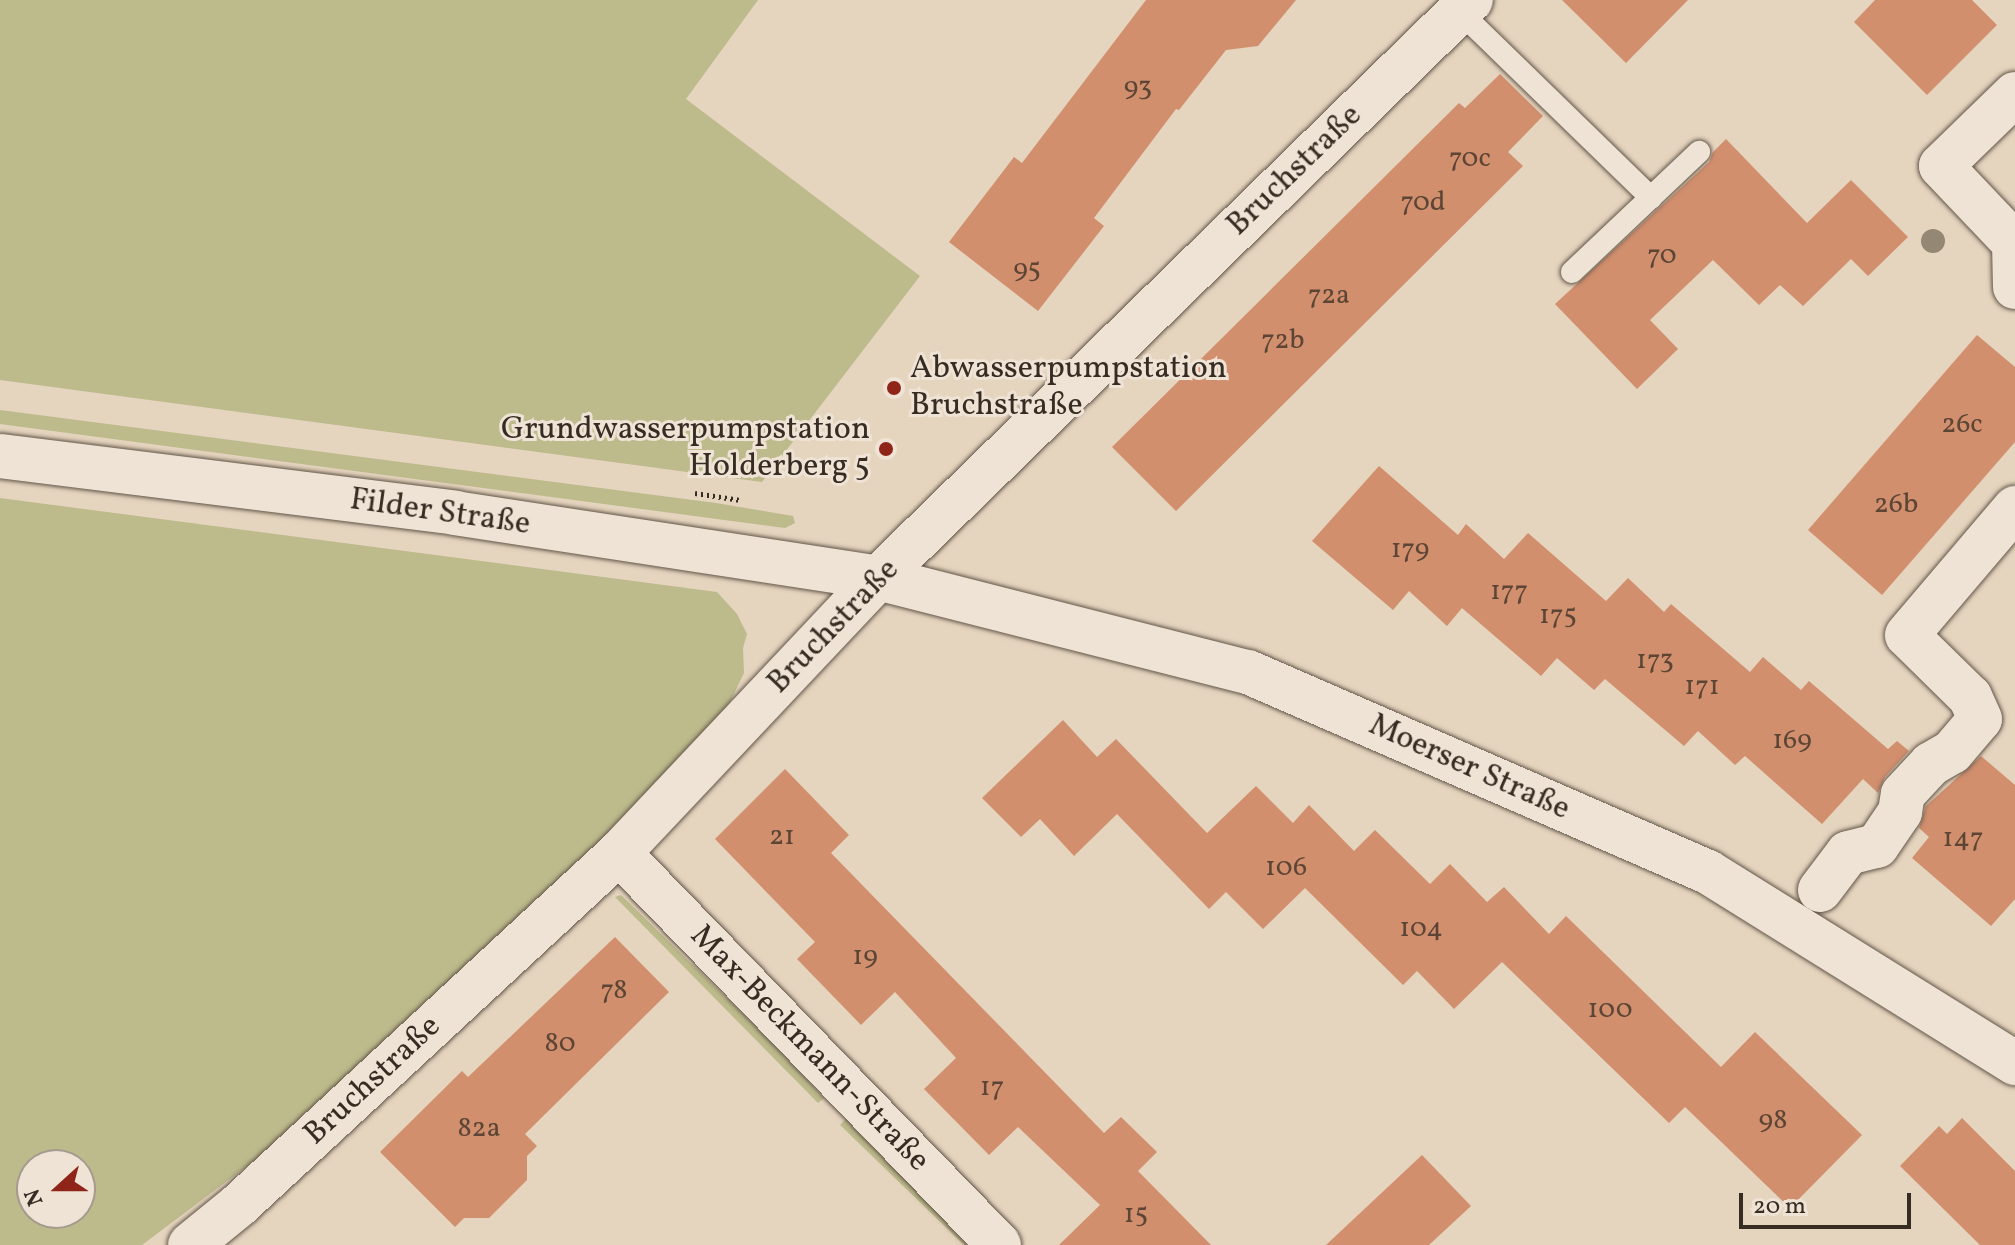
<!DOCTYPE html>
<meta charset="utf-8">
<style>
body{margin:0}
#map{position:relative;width:2015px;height:1245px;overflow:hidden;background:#e5d4be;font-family:Vollkorn,serif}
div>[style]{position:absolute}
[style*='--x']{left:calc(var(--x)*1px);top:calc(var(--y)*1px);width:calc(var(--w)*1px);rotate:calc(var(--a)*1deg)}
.green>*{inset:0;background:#bdba8c}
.building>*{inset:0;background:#d18f6e}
.path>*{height:5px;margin-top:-2.5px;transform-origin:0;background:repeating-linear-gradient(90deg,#362c22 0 2px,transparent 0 6px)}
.roads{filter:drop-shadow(0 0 2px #625649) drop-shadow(0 0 2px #625649)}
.lane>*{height:22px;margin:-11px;padding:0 11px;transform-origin:11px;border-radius:11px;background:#eee3d5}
.street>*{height:44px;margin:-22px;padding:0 22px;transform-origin:22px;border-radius:22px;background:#eee3d5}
.secondary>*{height:44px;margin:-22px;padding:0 22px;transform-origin:22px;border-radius:22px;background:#eee3d5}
.trees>*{width:24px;height:24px;margin:-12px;border-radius:50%;background:#948774}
.dots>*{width:22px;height:22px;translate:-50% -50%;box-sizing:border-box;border:4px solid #eee3d5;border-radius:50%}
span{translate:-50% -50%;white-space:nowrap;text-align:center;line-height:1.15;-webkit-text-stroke:6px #eee3d5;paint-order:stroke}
.number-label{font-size:28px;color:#5d4535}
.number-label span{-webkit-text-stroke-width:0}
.street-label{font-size:32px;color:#362c22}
.poi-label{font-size:32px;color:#362c22}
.left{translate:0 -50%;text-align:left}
.right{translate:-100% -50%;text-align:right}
.north{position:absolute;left:16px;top:1149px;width:80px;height:80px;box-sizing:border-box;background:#eee3d5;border:2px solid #a49a8d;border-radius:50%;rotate:249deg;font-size:22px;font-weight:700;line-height:32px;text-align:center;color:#362c22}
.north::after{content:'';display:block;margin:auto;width:28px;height:36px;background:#8f2418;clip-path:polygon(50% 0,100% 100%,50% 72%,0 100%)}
.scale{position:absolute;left:1739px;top:1193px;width:172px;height:36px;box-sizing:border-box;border:4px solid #362c22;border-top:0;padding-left:10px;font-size:24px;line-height:28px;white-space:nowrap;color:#362c22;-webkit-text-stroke:6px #eee3d5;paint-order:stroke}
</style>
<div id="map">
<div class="green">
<div style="clip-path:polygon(0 0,758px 0,686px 99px,920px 276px,762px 482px,0 380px)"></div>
<div style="clip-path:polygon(0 410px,716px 503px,793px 516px,795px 523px,785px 528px,0 424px)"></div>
<div style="clip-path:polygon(evenodd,0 498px,717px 592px,737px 614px,747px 634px,743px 648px,744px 673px,728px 706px,587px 861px,263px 1154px,142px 1245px,0 1245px,0 498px,32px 1165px,80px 1165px,80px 1213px,32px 1213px,32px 1165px)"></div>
<div style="clip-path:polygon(621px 895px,778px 1048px,824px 1098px,818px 1103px,615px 897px)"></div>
<div style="clip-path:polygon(846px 1119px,910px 1182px,973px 1245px,964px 1245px,840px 1125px)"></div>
</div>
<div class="building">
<div style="clip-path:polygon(1146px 0,1296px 0,1258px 46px,1226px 50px,1179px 110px,1176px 109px,1094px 218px,1104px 226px,1038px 311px,949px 242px,1014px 157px,1022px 163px)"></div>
<div style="clip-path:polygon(1562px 0,1688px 0,1626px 63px)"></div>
<div style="clip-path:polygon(1875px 0,1972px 0,1997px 25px,1927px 95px,1854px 22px)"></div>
<div style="clip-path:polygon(1500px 74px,1543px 116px,1508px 152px,1523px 166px,1176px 511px,1112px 447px,1459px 103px,1465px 108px)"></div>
<div style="clip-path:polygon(1726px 139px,1807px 223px,1851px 180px,1908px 237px,1868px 276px,1851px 259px,1803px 306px,1780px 285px,1759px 305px,1713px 260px,1650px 320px,1678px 349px,1637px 389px,1555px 304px,1709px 162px,1713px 152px)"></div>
<div style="clip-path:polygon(1977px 335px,2015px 367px,2015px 442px,1882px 595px,1808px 530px)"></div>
<div style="clip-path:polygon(1379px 466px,1458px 535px,1466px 524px,1504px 559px,1528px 533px,1606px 601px,1628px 578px,1664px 612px,1671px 604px,1750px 672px,1763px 657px,1801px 690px,1809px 681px,1888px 749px,1897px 741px,1909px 751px,1885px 777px,1878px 793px,1863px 779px,1822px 824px,1745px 756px,1735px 765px,1698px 731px,1684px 746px,1605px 679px,1594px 690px,1557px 658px,1541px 676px,1462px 608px,1447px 626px,1409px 591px,1393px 610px,1312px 541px)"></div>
<div style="clip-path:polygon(1063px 720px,1097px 757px,1116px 739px,1207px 833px,1256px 786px,1293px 823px,1309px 805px,1354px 851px,1375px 830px,1430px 884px,1450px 864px,1487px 902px,1504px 887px,1549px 934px,1566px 916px,1721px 1067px,1755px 1032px,1862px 1135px,1790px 1208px,1685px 1107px,1669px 1123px,1502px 962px,1454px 1009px,1417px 971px,1403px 985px,1305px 888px,1263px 929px,1226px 892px,1209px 909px,1117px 814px,1074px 856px,1040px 819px,1021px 837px,982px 798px)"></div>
<div style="clip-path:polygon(1981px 756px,2015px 785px,2015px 899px,1991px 926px,1912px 858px,1929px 837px,1919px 828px,1926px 806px)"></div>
<div style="clip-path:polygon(785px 769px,849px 835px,831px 853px,1104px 1133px,1121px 1117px,1157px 1152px,1138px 1171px,1211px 1245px,1059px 1245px,1100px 1205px,1018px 1127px,989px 1155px,924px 1089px,956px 1058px,895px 992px,861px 1025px,797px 959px,815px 942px,715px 839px)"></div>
<div style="clip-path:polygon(615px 937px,669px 992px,525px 1134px,537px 1146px,527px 1156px,527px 1180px,489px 1218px,464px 1218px,455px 1227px,380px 1152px,462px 1071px,468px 1077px)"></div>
<div style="clip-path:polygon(1962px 1118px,2015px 1171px,2015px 1245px,1980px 1245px,1900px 1166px,1939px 1126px,1947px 1134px)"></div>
<div style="clip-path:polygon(1422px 1155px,1471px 1206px,1429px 1245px,1326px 1245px)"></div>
</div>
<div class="path">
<div style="--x:695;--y:493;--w:46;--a:8.8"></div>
</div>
<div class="roads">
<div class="lane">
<div style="--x:1459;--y:11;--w:268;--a:44.2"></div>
<div style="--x:1572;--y:272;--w:175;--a:-43.4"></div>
</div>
<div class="street">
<div style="--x:2015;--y:94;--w:103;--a:135.8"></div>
<div style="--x:1941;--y:166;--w:106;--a:46.5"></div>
<div style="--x:2014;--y:243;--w:44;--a:88.7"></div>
<div style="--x:619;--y:853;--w:546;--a:45.89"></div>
<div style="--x:1820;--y:890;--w:46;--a:-52.9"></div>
<div style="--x:1848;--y:853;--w:30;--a:-14"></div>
<div style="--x:1877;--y:846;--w:41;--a:-55.9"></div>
<div style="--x:1900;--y:812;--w:18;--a:-81"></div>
<div style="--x:1903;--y:794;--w:41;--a:-47"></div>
<div style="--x:1931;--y:764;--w:24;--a:-30"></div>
<div style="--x:1952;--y:752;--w:43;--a:-49.7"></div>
<div style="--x:1980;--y:719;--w:24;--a:-114"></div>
<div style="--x:1970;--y:697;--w:88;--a:-135.5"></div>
<div style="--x:1907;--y:635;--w:167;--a:-49.6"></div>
<div style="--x:190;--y:1245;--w:63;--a:-39.2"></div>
<div style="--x:239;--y:1205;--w:518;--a:-42.81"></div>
<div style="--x:619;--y:853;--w:378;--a:-46.7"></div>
<div style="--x:878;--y:578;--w:828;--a:-44.27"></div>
</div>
<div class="secondary">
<div style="--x:0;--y:456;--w:459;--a:7.1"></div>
<div style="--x:455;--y:513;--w:428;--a:8.7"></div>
<div style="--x:878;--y:578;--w:382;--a:14.3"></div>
<div style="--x:1248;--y:672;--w:502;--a:23.5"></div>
<div style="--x:1708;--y:872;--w:362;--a:31.9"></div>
</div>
</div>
<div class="trees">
<div style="left:1933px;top:241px"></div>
</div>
<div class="dots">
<div style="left:894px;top:388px;background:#8f2418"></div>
<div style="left:886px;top:449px;background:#8f2418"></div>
</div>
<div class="number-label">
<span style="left:1138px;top:88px">93</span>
<span style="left:1470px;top:159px">70c</span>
<span style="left:1423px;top:203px">70d</span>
<span style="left:1662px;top:256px">70</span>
<span style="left:1027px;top:270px">95</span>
<span style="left:1329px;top:296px">72a</span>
<span style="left:1283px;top:341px">72b</span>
<span style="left:1962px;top:425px">26c</span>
<span style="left:1896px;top:505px">26b</span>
<span style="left:1410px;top:550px">179</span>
<span style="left:1509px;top:592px">177</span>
<span style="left:1558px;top:616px">175</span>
<span style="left:1655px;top:661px">173</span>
<span style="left:1702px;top:687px">171</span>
<span style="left:1792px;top:741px">169</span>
<span style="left:782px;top:837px">21</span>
<span style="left:1963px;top:839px">147</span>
<span style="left:1286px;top:868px">106</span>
<span style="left:1421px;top:929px">104</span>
<span style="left:865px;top:957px">19</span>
<span style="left:614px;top:991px">78</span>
<span style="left:1610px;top:1010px">100</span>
<span style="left:560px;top:1044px">80</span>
<span style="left:992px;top:1088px">17</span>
<span style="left:1773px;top:1121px">98</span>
<span style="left:479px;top:1129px">82a</span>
<span style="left:1136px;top:1215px">15</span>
</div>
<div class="street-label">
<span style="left:1295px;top:171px;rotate:-44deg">Bruchstraße</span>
<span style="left:440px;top:513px;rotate:8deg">Filder Straße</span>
<span style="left:834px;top:627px;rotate:-46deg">Bruchstraße</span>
<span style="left:1469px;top:768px;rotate:24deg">Moerser Straße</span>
<span style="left:809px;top:1049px;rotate:46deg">Max-Beckmann-Straße</span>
<span style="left:373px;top:1081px;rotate:-43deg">Bruchstraße</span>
</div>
<div class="poi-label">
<span class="left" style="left:910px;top:388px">Abwasserpumpstation<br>Bruchstraße</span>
<span class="right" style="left:870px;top:449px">Grundwasserpumpstation<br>Holderberg 5</span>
</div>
<div class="north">N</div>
<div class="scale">20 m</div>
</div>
